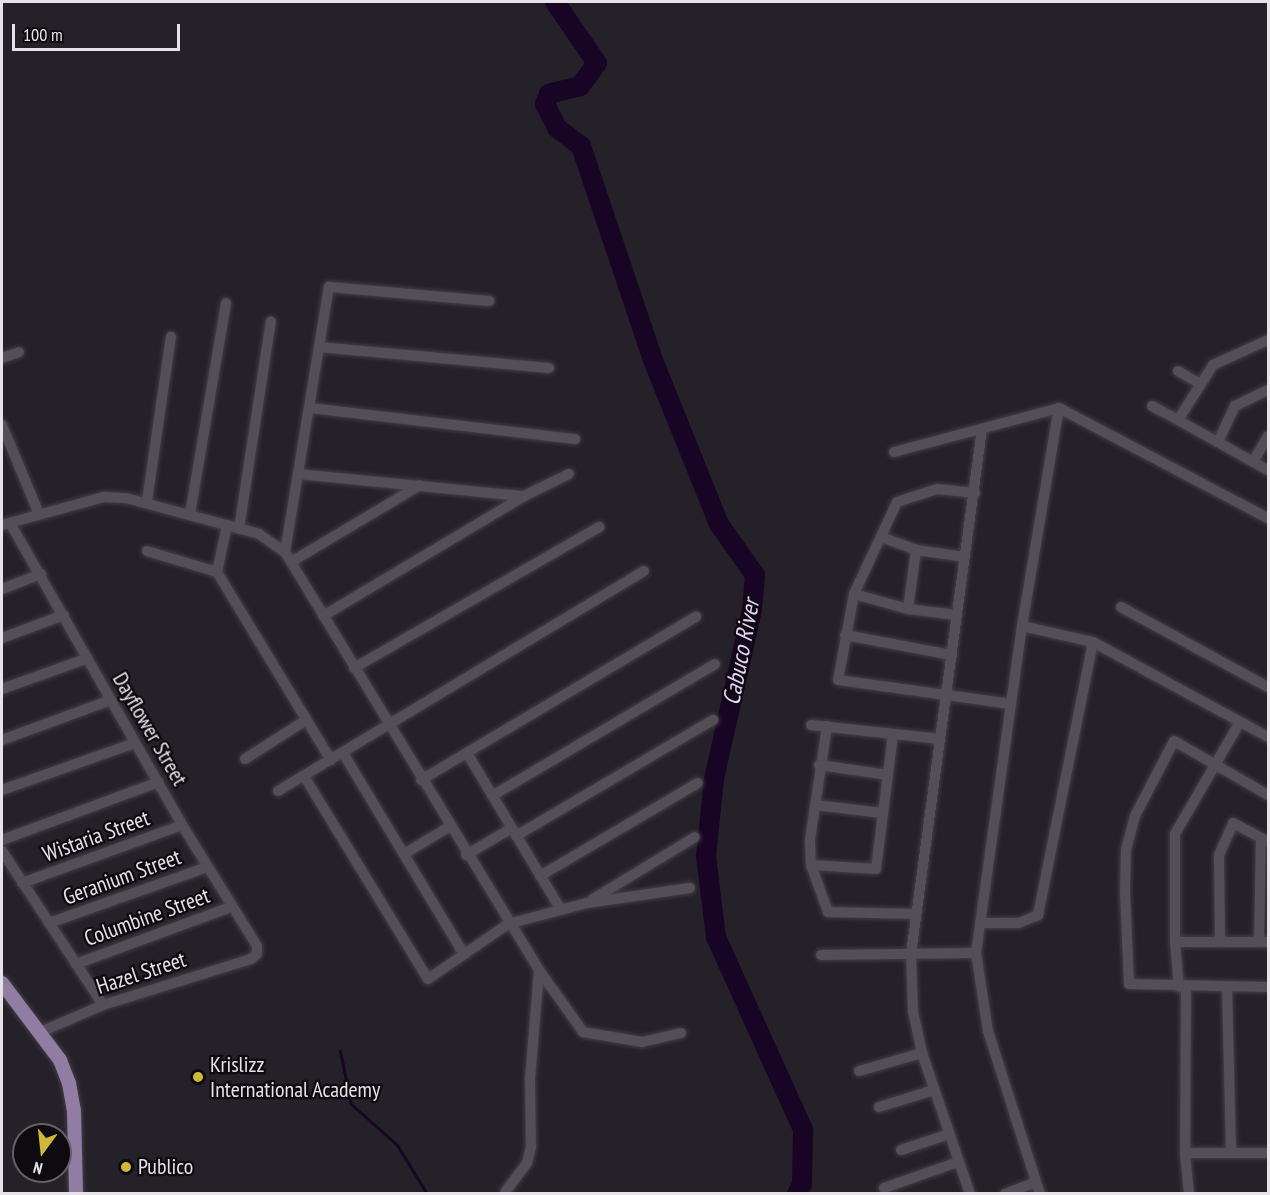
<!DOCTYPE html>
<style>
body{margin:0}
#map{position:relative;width:1270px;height:1195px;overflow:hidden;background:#252129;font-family:"PT Sans Narrow",sans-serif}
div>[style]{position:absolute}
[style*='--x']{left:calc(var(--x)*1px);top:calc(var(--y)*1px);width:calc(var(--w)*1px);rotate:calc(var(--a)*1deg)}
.stream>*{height:3px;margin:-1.5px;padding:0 1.5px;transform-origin:1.5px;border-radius:1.5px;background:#180525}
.river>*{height:20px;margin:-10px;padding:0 10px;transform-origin:10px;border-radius:10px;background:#180525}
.roads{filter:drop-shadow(0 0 2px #423e45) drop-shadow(0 0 2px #423e45)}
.minor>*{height:10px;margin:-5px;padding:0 5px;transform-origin:5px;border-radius:5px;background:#534e58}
.major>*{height:14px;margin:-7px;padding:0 7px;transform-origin:7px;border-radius:7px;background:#917ca4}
.dots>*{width:16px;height:16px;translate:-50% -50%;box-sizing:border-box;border:3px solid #0d0b0f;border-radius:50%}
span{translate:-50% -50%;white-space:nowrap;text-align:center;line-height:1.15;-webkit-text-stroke:4.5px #0d0b0f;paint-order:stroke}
.street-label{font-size:22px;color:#e5e2e8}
.poi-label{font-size:22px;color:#e5e2e8}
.left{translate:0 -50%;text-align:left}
.water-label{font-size:24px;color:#e8d4fb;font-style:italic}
.frame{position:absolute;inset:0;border:3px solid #e5e2e8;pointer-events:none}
.north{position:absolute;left:12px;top:1123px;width:60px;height:60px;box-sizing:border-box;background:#0d0b0f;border:2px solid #636166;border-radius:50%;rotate:195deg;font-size:16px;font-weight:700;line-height:24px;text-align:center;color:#e5e2e8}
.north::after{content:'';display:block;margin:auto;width:21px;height:27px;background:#cfb837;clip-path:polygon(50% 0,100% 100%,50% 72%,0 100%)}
.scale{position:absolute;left:12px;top:24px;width:168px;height:27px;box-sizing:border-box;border:3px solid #e5e2e8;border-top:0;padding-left:8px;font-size:18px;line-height:21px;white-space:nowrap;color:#e5e2e8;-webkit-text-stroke:4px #0d0b0f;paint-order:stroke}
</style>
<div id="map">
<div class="stream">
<div style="--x:340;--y:1051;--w:54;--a:78.3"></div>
<div style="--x:351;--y:1104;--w:62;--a:41.7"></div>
<div style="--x:397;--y:1145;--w:57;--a:58.5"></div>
</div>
<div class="river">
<div style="--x:555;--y:2;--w:74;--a:55.5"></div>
<div style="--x:597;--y:63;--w:29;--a:126"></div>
<div style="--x:580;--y:86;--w:32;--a:166"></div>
<div style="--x:549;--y:94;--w:11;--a:112"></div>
<div style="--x:545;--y:104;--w:27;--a:63"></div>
<div style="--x:557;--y:128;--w:30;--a:37"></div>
<div style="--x:581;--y:146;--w:226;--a:71.4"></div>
<div style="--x:653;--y:360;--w:177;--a:68.1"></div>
<div style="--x:719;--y:524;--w:62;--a:54.8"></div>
<div style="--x:755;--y:575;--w:35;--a:95"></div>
<div style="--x:752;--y:610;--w:173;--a:102.7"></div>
<div style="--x:714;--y:779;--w:77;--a:95.9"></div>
<div style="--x:706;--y:856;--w:82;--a:83"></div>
<div style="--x:716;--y:937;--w:212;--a:65.7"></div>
<div style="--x:803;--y:1130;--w:54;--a:91.1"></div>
<div style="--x:802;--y:1184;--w:11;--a:117"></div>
</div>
<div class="roads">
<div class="minor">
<div style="--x:1268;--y:340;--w:60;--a:155.6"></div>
<div style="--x:1213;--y:365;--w:65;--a:122.5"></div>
<div style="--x:1178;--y:420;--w:103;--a:29.1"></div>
<div style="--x:319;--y:347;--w:231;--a:5.2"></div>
<div style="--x:2;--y:358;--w:18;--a:-19"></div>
<div style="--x:1178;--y:371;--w:24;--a:30"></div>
<div style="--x:1152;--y:406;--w:30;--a:28"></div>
<div style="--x:310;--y:408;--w:267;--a:6.7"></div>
<div style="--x:2;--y:425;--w:96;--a:67.4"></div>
<div style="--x:1218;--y:442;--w:40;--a:-65"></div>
<div style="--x:1235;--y:406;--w:37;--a:-26"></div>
<div style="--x:894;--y:452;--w:171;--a:-14.9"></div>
<div style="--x:1059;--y:408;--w:236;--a:27.8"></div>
<div style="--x:1253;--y:462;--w:30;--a:-60"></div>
<div style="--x:298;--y:474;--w:227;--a:5.6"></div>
<div style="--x:975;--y:493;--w:38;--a:-174"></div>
<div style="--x:937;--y:489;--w:42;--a:162"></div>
<div style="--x:897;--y:502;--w:102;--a:115.1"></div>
<div style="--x:854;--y:594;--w:87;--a:100.5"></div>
<div style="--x:838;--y:680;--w:175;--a:7.9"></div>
<div style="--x:147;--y:501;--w:166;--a:-81.7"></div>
<div style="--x:190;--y:514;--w:214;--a:-80.3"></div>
<div style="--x:10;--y:523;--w:348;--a:60.3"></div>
<div style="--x:182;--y:825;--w:142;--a:58.2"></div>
<div style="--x:257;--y:946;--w:8;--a:90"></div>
<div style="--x:257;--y:954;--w:8;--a:140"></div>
<div style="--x:251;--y:959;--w:155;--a:162.7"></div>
<div style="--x:103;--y:1005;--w:71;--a:156.7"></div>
<div style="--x:2;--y:525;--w:106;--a:-15.4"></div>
<div style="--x:104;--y:497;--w:22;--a:3"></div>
<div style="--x:126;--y:498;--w:138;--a:15.1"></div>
<div style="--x:259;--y:534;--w:32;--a:35"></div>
<div style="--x:285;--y:552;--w:489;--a:58.7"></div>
<div style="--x:539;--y:970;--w:109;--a:94.7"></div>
<div style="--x:530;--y:1079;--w:68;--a:89.2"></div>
<div style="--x:531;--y:1147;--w:16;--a:104"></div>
<div style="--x:527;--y:1163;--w:36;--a:127"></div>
<div style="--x:227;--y:525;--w:48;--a:102"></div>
<div style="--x:217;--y:572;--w:220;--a:58.8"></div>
<div style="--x:239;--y:529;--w:210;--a:-81.3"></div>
<div style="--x:881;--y:537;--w:37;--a:20"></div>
<div style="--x:916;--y:550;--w:49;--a:8.1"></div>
<div style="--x:147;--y:551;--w:73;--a:16.7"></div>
<div style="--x:285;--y:552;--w:269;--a:-80.6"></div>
<div style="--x:329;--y:287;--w:161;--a:5"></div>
<div style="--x:291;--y:562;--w:150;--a:-30.8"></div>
<div style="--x:2;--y:589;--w:42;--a:-21"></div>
<div style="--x:854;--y:594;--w:56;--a:15.5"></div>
<div style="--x:908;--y:609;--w:49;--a:7"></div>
<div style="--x:1121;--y:607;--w:167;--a:28.6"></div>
<div style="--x:908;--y:609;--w:60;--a:-82.3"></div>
<div style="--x:323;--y:616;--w:234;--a:-30.8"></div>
<div style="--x:524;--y:496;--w:50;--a:-26.1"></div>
<div style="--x:1022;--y:626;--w:73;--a:12.7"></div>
<div style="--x:1093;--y:642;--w:199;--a:28.5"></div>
<div style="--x:845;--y:635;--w:109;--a:10.6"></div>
<div style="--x:2;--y:638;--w:66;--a:-20.4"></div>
<div style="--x:354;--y:668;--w:283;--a:-29.9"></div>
<div style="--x:2;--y:689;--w:91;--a:-19.8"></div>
<div style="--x:811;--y:725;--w:130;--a:6.2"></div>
<div style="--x:827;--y:726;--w:115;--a:98.5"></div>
<div style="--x:810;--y:840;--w:25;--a:88"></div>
<div style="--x:811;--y:865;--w:50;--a:70.1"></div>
<div style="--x:828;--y:912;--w:85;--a:1.3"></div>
<div style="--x:2;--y:740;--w:116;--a:-20.2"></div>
<div style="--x:343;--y:753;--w:235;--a:59"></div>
<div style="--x:467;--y:753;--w:183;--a:59.1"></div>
<div style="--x:245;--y:759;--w:72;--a:-32.6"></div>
<div style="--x:819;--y:765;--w:70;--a:8.2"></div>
<div style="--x:304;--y:776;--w:238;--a:58.6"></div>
<div style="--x:428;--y:979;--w:97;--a:-34.5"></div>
<div style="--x:508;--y:924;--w:82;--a:-14.9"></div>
<div style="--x:587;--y:903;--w:104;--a:-8.3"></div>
<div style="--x:421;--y:780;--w:320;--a:-30.7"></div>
<div style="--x:2;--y:790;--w:141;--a:-19.5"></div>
<div style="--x:278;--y:791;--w:427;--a:-31"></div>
<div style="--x:1268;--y:795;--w:108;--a:-150.1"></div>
<div style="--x:1174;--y:741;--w:85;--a:117.5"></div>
<div style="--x:1135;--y:816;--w:35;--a:105"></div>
<div style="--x:1126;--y:850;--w:42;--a:91.4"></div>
<div style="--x:1125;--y:892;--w:92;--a:87.5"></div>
<div style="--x:1129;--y:984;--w:139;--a:1.2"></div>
<div style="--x:492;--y:796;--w:259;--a:-30.6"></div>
<div style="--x:815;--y:805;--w:68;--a:6.7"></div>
<div style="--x:516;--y:836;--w:229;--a:-30.5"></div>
<div style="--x:2;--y:840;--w:167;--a:-20.3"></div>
<div style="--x:2;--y:851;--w:184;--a:56.7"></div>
<div style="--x:404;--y:854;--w:52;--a:-31"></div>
<div style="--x:466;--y:855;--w:53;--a:-30.4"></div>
<div style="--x:811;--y:865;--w:65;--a:3.5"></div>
<div style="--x:876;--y:869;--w:136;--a:-82.8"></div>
<div style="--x:540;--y:876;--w:183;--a:-30.5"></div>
<div style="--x:22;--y:883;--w:170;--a:-19.9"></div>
<div style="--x:593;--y:899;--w:119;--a:-31.3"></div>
<div style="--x:49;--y:923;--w:168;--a:-19.5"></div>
<div style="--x:980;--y:923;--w:39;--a:0"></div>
<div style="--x:1019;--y:923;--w:21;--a:-23"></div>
<div style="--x:1038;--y:915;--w:278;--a:-78.6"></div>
<div style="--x:1175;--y:942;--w:93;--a:0"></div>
<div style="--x:1220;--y:942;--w:87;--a:-90.7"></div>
<div style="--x:1219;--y:855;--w:35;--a:-66"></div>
<div style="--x:1233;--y:823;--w:40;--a:28"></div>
<div style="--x:1259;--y:942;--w:104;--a:-88.9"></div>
<div style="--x:821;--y:955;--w:155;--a:-0.7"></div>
<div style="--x:76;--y:964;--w:165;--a:-20.2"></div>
<div style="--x:539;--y:970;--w:76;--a:54.6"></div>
<div style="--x:583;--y:1032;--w:60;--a:9.6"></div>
<div style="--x:642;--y:1042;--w:40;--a:-13"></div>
<div style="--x:1186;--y:986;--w:167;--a:90.3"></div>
<div style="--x:1185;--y:1153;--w:41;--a:84.4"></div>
<div style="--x:1179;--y:987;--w:45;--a:-95.1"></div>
<div style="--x:1175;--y:942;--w:108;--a:-90"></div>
<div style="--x:1175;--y:834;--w:129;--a:-59.9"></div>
<div style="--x:1227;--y:987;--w:166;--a:88.6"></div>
<div style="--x:859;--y:1071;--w:66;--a:-15.9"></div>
<div style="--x:879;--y:1107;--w:58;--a:-17.2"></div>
<div style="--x:901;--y:1150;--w:51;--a:-18.4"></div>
<div style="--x:1185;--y:1153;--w:83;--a:0"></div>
<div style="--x:884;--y:1188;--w:78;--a:-19.4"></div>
<div style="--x:970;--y:1194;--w:149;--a:-108.8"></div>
<div style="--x:922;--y:1053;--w:43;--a:-102.1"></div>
<div style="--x:913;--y:1011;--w:57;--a:-92"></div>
<div style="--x:911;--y:954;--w:530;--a:-82.3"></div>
<div style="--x:1005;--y:1194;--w:33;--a:-21"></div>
<div style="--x:1040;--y:1194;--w:171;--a:-107.7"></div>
<div style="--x:988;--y:1031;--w:79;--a:-98.7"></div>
<div style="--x:976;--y:953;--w:330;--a:-82"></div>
<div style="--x:1022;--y:626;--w:221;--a:-80.4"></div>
</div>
<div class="major">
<div style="--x:2;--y:983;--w:96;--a:53"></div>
<div style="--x:60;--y:1060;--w:25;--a:69"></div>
<div style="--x:69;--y:1083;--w:28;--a:80"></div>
<div style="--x:74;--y:1111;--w:83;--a:88.6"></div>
</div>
</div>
<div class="dots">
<div style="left:198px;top:1077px;background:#cfb837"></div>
<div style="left:126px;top:1167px;background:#cfb837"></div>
</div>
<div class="street-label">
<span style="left:150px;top:729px;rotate:60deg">Dayflower Street</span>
<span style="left:96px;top:836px;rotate:-20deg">Wistaria Street</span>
<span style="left:122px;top:877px;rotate:-20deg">Geranium Street</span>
<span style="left:147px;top:917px;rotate:-20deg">Columbine Street</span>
<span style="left:141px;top:973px;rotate:-18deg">Hazel Street</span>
</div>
<div class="poi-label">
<span class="left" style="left:210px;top:1077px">Krislizz<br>International Academy</span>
<span class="left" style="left:138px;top:1167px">Publico</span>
</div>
<div class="water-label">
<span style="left:741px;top:652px;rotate:-79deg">Cabuco River</span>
</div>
<div class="frame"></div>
<div class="north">N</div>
<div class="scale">100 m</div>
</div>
